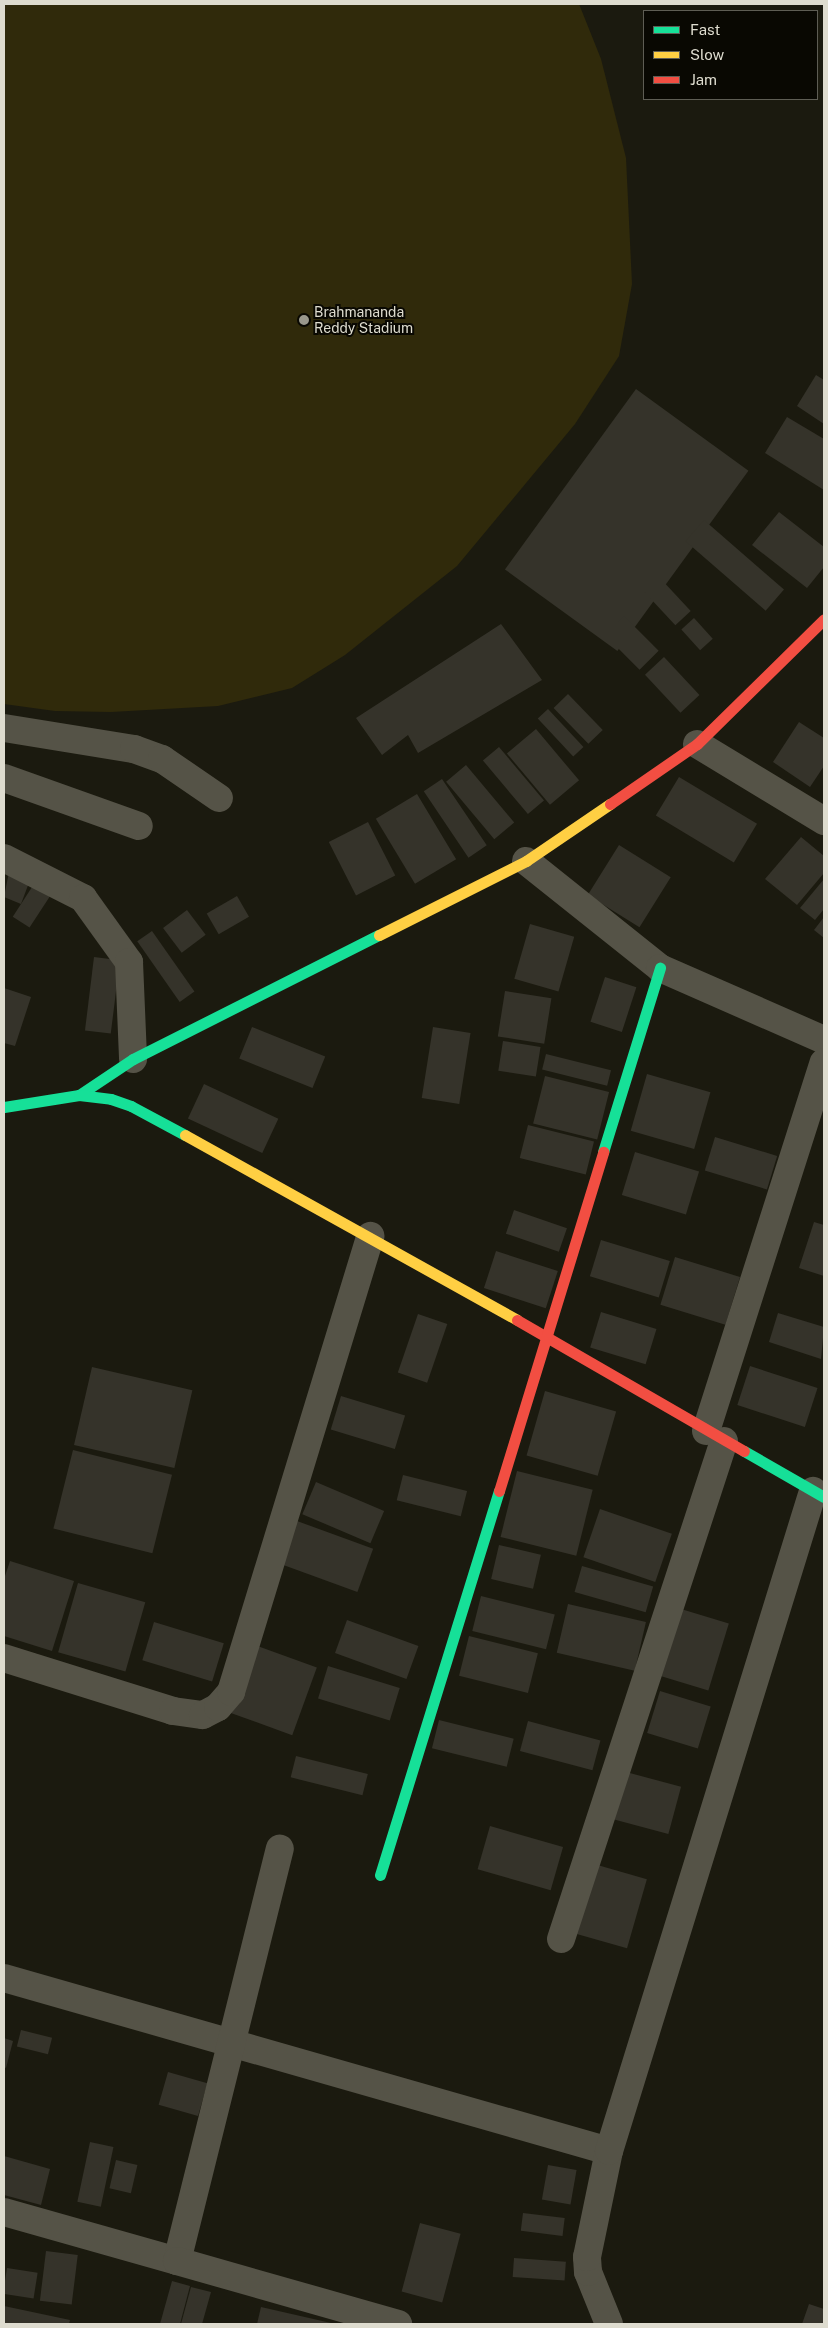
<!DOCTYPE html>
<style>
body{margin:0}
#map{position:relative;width:828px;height:2328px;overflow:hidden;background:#1b1a0f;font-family:"Public Sans",sans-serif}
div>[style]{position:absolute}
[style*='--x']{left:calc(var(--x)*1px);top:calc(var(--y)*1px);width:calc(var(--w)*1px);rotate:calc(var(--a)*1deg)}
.green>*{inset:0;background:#302a0b}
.building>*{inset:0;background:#35332a;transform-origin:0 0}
.street>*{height:28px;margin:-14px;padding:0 14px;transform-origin:14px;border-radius:14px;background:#555347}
.fast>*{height:11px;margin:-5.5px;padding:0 5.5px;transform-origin:5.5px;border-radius:5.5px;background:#16e098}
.slow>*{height:11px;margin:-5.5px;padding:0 5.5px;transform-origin:5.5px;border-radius:5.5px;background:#ffcf43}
.jam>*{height:11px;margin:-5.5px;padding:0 5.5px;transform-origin:5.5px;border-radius:5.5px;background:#f24e42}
.dots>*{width:14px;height:14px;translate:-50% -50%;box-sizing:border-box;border:2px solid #090802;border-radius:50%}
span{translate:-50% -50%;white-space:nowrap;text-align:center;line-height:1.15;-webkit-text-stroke:4px #090802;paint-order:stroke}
.poi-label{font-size:14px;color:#dedccf}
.left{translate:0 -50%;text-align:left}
.frame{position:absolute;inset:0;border:5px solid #dedccf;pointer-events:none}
.legend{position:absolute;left:643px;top:10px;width:175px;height:90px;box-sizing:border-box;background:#090802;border:1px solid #5e5d54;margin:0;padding:6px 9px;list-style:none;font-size:15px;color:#dedccf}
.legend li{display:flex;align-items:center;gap:10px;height:25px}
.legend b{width:25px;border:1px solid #5e5d54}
</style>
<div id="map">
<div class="green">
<div style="clip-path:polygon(4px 4px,579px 4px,601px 59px,626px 158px,632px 284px,619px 356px,575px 424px,457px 566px,345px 655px,292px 688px,218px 706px,111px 712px,55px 711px,4px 704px)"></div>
</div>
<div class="building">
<div style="clip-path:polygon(816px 375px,824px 380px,824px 424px,797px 406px)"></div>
<div style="left:636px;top:389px;width:139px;height:223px;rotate:36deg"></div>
<div style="clip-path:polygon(787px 417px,824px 439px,824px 490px,765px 453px)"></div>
<div style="clip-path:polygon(779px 512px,824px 547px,824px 567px,807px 588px,752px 545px)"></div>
<div style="left:704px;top:520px;width:106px;height:28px;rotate:41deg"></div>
<div style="left:660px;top:578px;width:45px;height:21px;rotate:47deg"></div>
<div style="left:624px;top:616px;width:49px;height:27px;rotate:45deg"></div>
<div style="left:694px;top:618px;width:28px;height:17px;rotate:48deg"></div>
<div style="clip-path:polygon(501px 624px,542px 680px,418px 753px,408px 735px,382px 755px,356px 718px)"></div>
<div style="left:664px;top:657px;width:52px;height:26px;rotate:47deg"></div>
<div style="left:568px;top:694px;width:50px;height:20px;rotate:46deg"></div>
<div style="left:548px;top:709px;width:52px;height:14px;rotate:47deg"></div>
<div style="clip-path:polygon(799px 722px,824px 738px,824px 766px,810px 787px,773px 762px)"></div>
<div style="left:536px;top:729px;width:67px;height:38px;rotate:50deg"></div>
<div style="left:499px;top:747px;width:70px;height:21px;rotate:50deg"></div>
<div style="left:466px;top:765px;width:75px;height:26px;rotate:50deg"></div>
<div style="left:679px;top:777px;width:91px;height:45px;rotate:31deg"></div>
<div style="left:442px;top:779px;width:80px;height:22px;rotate:56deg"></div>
<div style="left:417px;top:794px;width:76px;height:48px;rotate:59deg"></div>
<div style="left:368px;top:822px;width:60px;height:44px;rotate:63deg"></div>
<div style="clip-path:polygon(801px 837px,824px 856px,824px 873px,797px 905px,765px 879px)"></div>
<div style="left:619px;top:845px;width:61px;height:59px;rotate:32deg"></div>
<div style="clip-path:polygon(9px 872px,30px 880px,21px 904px,4px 897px)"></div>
<div style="clip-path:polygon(824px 879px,824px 909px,815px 920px,800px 908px)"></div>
<div style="left:34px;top:884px;width:20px;height:39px;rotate:33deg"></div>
<div style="left:237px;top:896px;width:24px;height:35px;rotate:60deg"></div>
<div style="left:187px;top:910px;width:31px;height:30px;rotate:53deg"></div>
<div style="clip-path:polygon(824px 917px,824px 938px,814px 930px)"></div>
<div style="left:530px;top:924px;width:46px;height:57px;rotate:16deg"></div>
<div style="left:152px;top:931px;width:74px;height:18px;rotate:55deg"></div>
<div style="left:94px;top:957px;width:26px;height:74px;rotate:7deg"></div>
<div style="left:605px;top:977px;width:33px;height:47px;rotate:18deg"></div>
<div style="clip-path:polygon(4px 988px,31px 997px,15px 1046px,4px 1043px)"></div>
<div style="left:505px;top:991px;width:47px;height:46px;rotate:9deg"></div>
<div style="left:252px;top:1027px;width:79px;height:34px;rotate:22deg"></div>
<div style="left:433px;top:1027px;width:38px;height:72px;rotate:9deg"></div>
<div style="left:503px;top:1041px;width:38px;height:30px;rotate:9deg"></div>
<div style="left:546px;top:1054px;width:67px;height:16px;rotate:14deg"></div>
<div style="left:647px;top:1074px;width:66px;height:59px;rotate:16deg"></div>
<div style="left:545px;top:1076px;width:66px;height:49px;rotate:14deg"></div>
<div style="left:204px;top:1084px;width:82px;height:38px;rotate:25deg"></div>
<div style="left:528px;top:1125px;width:68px;height:34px;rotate:14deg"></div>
<div style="left:715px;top:1137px;width:65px;height:35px;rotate:17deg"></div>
<div style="left:635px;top:1152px;width:67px;height:45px;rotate:17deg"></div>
<div style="left:514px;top:1210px;width:56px;height:25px;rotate:19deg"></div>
<div style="clip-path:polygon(814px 1222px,824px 1225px,824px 1276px,799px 1268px)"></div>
<div style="left:601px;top:1240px;width:72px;height:38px;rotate:17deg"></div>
<div style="left:496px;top:1251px;width:65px;height:39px;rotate:18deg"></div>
<div style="left:675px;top:1257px;width:68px;height:50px;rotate:17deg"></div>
<div style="left:601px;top:1312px;width:58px;height:37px;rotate:17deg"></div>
<div style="clip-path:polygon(778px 1313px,824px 1327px,821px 1359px,769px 1342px)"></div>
<div style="left:418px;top:1314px;width:31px;height:62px;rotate:19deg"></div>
<div style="left:750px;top:1366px;width:71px;height:41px;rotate:18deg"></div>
<div style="left:92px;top:1367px;width:103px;height:80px;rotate:13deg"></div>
<div style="left:545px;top:1391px;width:74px;height:67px;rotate:16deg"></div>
<div style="left:341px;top:1396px;width:67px;height:35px;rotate:17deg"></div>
<div style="left:73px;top:1450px;width:102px;height:81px;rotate:14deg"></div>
<div style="left:517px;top:1471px;width:78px;height:68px;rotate:14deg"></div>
<div style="left:403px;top:1475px;width:66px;height:26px;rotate:14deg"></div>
<div style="left:316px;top:1482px;width:74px;height:35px;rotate:23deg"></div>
<div style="left:600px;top:1509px;width:76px;height:51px;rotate:19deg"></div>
<div style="left:297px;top:1521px;width:81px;height:46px;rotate:20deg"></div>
<div style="left:499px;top:1545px;width:43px;height:35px;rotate:13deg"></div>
<div style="clip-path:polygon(10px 1561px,74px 1581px,52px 1651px,4px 1636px,4px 1579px)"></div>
<div style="left:582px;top:1566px;width:74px;height:27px;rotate:16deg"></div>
<div style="left:78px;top:1583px;width:70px;height:72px;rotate:16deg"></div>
<div style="left:481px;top:1596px;width:76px;height:36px;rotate:14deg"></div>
<div style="left:568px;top:1604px;width:80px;height:50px;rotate:13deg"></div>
<div style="left:681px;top:1609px;width:50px;height:70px;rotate:17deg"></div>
<div style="left:347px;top:1620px;width:76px;height:35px;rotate:20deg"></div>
<div style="left:154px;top:1622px;width:73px;height:40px;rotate:17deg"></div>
<div style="left:469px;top:1636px;width:71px;height:41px;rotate:14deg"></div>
<div style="left:252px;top:1644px;width:69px;height:72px;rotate:20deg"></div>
<div style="left:328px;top:1666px;width:75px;height:34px;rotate:17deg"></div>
<div style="left:660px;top:1691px;width:53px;height:44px;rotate:17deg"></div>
<div style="left:439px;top:1720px;width:77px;height:29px;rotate:14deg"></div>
<div style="left:528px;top:1721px;width:75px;height:31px;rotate:15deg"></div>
<div style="left:296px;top:1756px;width:74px;height:22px;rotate:14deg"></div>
<div style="left:626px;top:1772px;width:57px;height:49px;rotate:15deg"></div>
<div style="left:490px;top:1826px;width:76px;height:45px;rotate:16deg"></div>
<div style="left:594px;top:1864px;width:55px;height:72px;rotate:16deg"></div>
<div style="left:21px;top:2030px;width:32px;height:17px;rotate:14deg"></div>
<div style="clip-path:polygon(4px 2038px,13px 2041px,6px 2068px,4px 2067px)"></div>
<div style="left:168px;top:2072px;width:41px;height:34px;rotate:16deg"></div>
<div style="left:90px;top:2142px;width:24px;height:61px;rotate:12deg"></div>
<div style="clip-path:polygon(4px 2156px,50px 2169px,41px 2205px,4px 2195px)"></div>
<div style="left:116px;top:2160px;width:22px;height:29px;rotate:13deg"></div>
<div style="left:548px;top:2165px;width:29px;height:35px;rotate:10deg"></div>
<div style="left:523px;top:2213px;width:42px;height:18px;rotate:7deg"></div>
<div style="left:420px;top:2223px;width:42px;height:71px;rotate:15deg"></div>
<div style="left:46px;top:2251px;width:32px;height:50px;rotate:7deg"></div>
<div style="left:514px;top:2258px;width:52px;height:19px;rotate:4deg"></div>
<div style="left:7px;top:2268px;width:31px;height:26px;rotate:9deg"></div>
<div style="clip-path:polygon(172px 2281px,190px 2286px,180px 2324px,160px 2324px)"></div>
<div style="clip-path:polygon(191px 2287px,211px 2292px,202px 2324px,181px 2324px)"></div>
<div style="clip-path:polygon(809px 2304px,824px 2309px,824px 2324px,802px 2324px)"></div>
<div style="clip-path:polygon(4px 2306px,70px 2320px,69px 2324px,4px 2324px)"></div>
<div style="clip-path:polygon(261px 2307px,331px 2323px,331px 2324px,257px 2324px)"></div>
</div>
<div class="street">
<div style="--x:4;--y:728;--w:132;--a:9.2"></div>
<div style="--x:134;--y:749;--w:30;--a:20"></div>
<div style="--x:162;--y:759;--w:69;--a:34.4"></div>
<div style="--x:697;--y:744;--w:149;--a:31.2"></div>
<div style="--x:4;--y:778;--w:143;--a:19.6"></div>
<div style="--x:4;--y:858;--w:89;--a:26.9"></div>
<div style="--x:83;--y:898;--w:79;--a:54.3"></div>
<div style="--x:129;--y:962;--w:97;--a:87.6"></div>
<div style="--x:526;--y:861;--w:171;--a:38.6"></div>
<div style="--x:660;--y:968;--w:179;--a:23.7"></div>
<div style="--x:706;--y:1431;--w:387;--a:-72.3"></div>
<div style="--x:4;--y:1658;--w:177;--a:17.4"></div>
<div style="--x:173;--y:1711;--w:30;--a:8"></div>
<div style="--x:203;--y:1715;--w:17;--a:-28"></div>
<div style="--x:218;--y:1707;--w:20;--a:-49"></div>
<div style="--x:231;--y:1692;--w:477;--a:-73"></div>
<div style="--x:561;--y:1939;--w:524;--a:-71.88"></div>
<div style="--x:4;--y:1978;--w:629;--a:15.96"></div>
<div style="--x:4;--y:2212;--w:180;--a:15.8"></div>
<div style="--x:177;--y:2261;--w:425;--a:-76"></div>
<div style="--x:177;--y:2261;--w:230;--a:15.9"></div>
<div style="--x:609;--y:2324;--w:56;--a:-112"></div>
<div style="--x:588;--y:2272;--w:15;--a:-94"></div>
<div style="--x:587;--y:2257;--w:108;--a:-78.3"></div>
<div style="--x:609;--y:2151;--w:691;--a:-72.82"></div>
</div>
<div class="fast">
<div style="--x:79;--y:1095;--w:65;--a:-33.7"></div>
<div style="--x:133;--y:1059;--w:275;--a:-26.8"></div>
<div style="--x:4;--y:1107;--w:76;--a:-9.1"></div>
<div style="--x:79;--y:1095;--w:32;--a:7"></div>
<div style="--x:111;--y:1099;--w:21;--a:19"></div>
<div style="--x:131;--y:1106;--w:61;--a:28.2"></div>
<div style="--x:603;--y:1152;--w:193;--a:-72.8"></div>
<div style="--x:744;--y:1451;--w:92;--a:29.9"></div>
<div style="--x:380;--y:1875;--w:402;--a:-72.8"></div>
</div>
<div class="slow">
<div style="--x:379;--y:935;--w:165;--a:-26.7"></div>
<div style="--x:526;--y:861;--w:102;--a:-34.2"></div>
<div style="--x:185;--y:1135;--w:380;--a:29.1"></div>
</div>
<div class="jam">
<div style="--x:610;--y:804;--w:106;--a:-34.6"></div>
<div style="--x:697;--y:744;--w:178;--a:-44.5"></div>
<div style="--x:517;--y:1320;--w:262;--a:30"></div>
<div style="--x:499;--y:1491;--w:355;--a:-72.9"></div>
</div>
<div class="dots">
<div style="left:304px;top:320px;background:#9a988c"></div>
</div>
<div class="poi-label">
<span class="left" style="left:314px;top:320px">Brahmananda<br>Reddy Stadium</span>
</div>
<div class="frame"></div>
<ul class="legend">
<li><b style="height:6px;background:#16e098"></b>Fast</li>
<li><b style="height:6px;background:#ffcf43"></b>Slow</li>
<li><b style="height:6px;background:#f24e42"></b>Jam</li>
</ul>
</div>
